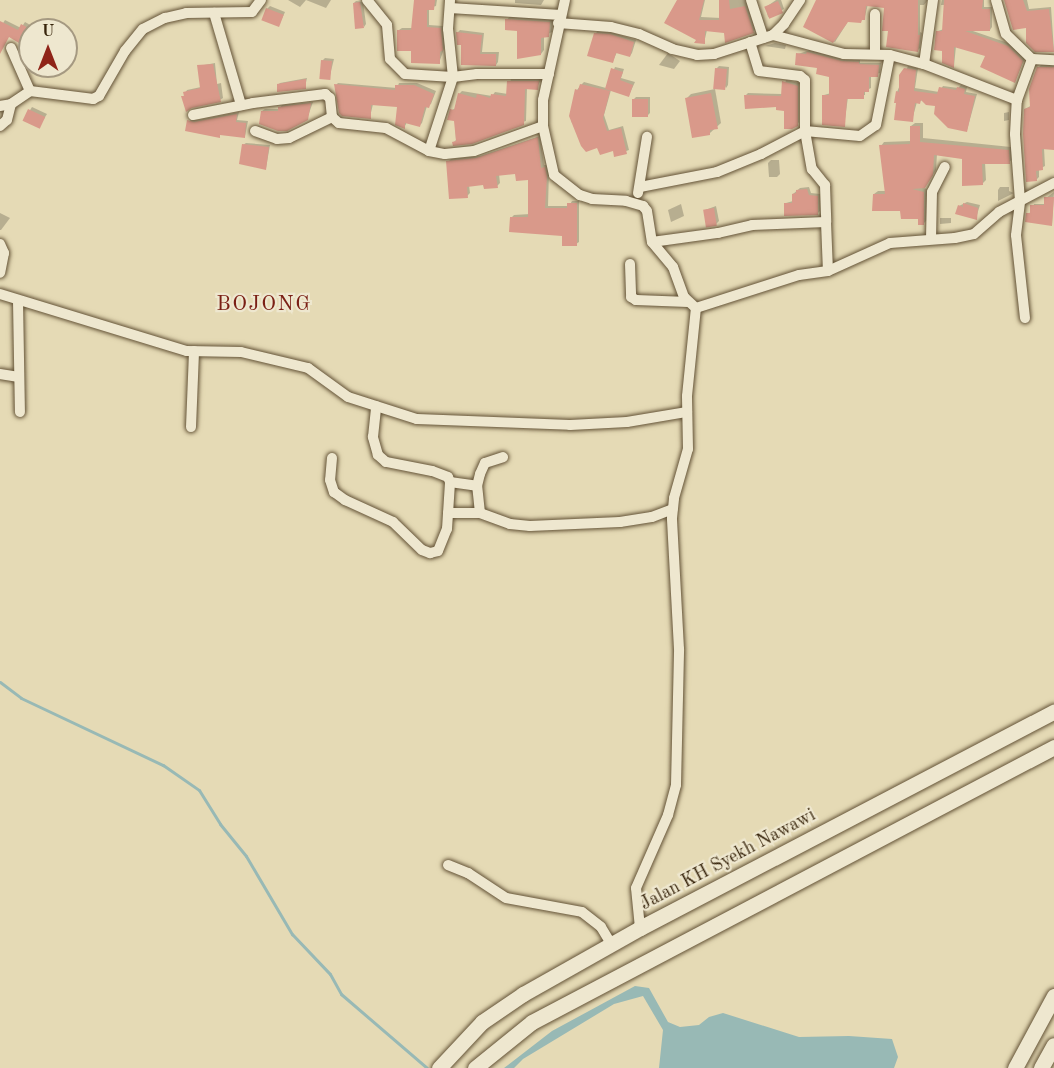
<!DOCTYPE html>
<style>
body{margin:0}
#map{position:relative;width:1054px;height:1068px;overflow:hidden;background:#e5dab5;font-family:"Old Standard TT",serif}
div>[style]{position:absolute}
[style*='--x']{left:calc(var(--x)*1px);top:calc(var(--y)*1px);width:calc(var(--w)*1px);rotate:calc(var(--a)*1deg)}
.water>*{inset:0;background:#98b9b5}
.shadow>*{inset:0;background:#0003}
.stream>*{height:3px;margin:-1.5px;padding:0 1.5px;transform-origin:1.5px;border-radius:1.5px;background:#98b9b5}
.building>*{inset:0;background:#d9998a;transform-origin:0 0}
.roads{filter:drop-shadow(0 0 2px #635236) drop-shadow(0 0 2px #635236)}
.street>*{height:10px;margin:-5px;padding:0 5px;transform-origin:5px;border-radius:5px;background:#eee7cf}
.secondary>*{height:15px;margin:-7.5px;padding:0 7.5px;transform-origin:7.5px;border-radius:7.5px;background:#eee7cf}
span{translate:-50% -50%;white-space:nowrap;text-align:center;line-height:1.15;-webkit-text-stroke:4.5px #eee7cf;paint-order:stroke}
.street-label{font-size:18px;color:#38250c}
.quarter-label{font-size:21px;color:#7a1f14;letter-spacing:1.5px}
.north{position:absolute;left:18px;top:18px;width:60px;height:60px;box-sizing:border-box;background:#eee7cf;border:2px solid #a59981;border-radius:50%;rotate:0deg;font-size:16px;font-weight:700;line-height:24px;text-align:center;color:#38250c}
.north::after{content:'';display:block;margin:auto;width:21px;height:27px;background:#8f2418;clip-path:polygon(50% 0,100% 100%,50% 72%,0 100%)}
</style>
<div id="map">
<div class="water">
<div style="clip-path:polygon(635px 986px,649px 988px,668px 1022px,680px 1027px,699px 1025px,709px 1017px,723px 1013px,799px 1037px,849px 1036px,892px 1039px,898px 1057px,894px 1068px,659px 1068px,663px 1030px,643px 996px,614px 1004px,523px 1059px,514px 1068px,504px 1068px,552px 1031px)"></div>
</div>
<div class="shadow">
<div style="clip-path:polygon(288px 0,306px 0,300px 7px)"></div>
<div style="clip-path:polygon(306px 0,331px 0,326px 8px)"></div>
<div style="clip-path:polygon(416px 0,437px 0,436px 6px,429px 8px,429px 25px,443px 26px,445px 46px,439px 63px,412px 50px,399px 30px,402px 28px,412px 28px)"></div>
<div style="clip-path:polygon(515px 0,544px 0,541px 5px,515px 3px)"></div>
<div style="clip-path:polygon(679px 0,705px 0,701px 17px,721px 18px,720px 0,746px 0,756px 29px,753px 32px,707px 30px,704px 43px,698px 39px)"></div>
<div style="clip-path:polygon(776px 0,781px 0,784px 9px,768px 17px,766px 7px)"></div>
<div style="clip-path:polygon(831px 0,928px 0,924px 5px,920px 5px,920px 32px,922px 33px,920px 48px,917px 51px,890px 30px,886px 7px,868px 4px,865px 16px)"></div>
<div style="clip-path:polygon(942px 0,984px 0,984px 7px,992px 7px,992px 27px,990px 30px,970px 30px,1011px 44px,1025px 58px,1015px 81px,987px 55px,956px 46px,954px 66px,943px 50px,938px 31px,944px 29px,945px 5px,941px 5px)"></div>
<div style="clip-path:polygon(1005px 0,1027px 0,1029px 9px,1051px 7px,1054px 51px,1036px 50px,1027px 26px)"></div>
<div style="clip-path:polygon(356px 1px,363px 2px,366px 24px,364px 27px,354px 3px)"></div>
<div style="clip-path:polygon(270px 6px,285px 12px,279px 25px,267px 9px)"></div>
<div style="clip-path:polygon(510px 16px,553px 19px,552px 32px,544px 36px,544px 50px,541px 54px,518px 57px,518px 29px,507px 20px)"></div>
<div style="clip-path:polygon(5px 20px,21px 28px,25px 22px,34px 27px,30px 30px,26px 42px,9px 36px,0 51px,0 28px)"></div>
<div style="clip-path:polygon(847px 23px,835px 42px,805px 27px)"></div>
<div style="clip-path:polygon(460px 30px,484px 33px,482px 52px,499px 52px,498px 62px,496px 65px,463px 44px,457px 33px)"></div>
<div style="clip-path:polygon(598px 31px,613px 33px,636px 40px,632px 53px,630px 56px,617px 52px,613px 61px,595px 34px)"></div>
<div style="clip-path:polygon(775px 43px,786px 45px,785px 49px,765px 46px)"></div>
<div style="clip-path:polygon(810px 50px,845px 60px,860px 60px,860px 63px,881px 63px,880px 73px,871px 75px,871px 88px,865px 91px,865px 95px,848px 97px,844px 126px,824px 95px,831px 93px,831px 76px,798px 54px)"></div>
<div style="clip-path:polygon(668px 53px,680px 61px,674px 69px,659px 65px)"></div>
<div style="clip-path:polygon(325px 58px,334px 59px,329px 79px,322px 61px)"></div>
<div style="clip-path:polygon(215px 63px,217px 84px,221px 83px,223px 98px,220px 100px,183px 97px,187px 90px,201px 87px,199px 66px)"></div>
<div style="clip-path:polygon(1042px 64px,1054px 65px,1054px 148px,1044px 148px,1045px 166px,1039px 169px,1039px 177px,1036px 180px,1025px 109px,1032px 105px,1038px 68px)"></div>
<div style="clip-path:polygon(719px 66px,729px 67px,728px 85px,726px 88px,716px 69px)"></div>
<div style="clip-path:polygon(908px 66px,918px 68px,915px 88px,939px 92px,943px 86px,958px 88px,961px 85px,967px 87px,966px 92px,977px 94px,967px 130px,937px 105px,923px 100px,917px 102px,912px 120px,897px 92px)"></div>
<div style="clip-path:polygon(615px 67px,624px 69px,621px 78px,635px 82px,629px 95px,611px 90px,604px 115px,609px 130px,623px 126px,629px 150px,615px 155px,614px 149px,598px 146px,575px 122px,572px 123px,570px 116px,577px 90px,581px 85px,584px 82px,606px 88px)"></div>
<div style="clip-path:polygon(307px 78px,305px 87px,278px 85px,280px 83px)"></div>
<div style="clip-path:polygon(511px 79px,541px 79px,537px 88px,527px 88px,526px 121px,454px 142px,456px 140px,455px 120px,452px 110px,456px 108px,459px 94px,462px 91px,492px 96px,495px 92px,508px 94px)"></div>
<div style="clip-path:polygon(786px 80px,799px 83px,799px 122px,797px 125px,785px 109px,746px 95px,748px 93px,782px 94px)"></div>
<div style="clip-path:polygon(338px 83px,397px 88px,399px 83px,417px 83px,436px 91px,431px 104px,427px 106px,422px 123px,420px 125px,407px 122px,404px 128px,399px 106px,373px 104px,370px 117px,336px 85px)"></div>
<div style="clip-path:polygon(715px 89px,721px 123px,710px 133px,687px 98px,691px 94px)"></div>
<div style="clip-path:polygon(636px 97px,650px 97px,650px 113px,647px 116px,633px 100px)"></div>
<div style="clip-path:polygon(313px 102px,307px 119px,262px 111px,265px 109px,279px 109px,282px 105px)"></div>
<div style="clip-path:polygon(32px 107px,47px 114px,39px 127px,24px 120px)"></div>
<div style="clip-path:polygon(239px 112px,237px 120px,248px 121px,245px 136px,187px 130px,191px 118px,198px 120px)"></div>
<div style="clip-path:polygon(1009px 112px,1009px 120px,1004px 121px,1004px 113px)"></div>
<div style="clip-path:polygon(915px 123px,923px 123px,923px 138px,1011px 147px,1013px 159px,1009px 162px,985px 162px,986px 180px,982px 184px,963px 158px,937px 154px,936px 170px,924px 188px,927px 189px,927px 220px,923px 224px,920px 217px,874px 194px,878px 191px,886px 191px,881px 146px,884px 142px,911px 141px,911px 126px)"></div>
<div style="clip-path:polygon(540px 136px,544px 165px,547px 165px,549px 172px,548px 206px,569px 206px,572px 201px,579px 201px,579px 242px,576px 244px,564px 235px,511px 218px,514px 215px,530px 214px,530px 178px,516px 173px,499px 174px,500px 183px,497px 186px,484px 183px,469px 185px,470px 193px,467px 196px,448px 162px,451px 159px,480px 156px)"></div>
<div style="clip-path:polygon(246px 143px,270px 145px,266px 168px,243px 145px)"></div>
<div style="clip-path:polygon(771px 160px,779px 160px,780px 174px,777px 177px,769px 177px,768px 163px)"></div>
<div style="clip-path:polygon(809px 187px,811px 193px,820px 194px,820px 211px,818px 213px,786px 203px,793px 201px,793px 194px,800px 188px)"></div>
<div style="clip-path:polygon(1000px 187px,1009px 187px,1009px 191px,1014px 193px,998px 201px,998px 190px)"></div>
<div style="clip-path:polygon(1054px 192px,1052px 224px,1028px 214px,1032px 211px,1034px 204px,1046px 204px,1046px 198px)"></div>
<div style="clip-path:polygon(967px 202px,980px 205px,976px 218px,959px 206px)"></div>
<div style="clip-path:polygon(681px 204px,684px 216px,671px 222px,668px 210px)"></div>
<div style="clip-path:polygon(716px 206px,719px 221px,716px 224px,705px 210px)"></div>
<div style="clip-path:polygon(0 213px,10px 218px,1px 230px,0 230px)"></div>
<div style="clip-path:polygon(940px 218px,951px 218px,951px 223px,940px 224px)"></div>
</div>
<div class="stream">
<div style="--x:0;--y:682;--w:26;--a:37"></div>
<div style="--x:21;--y:698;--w:157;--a:25.3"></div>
<div style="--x:163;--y:765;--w:44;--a:34.8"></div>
<div style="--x:199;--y:790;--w:40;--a:58"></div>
<div style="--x:220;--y:824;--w:41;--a:50.9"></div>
<div style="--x:246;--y:856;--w:91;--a:59.5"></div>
<div style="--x:292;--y:934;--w:55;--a:46.5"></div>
<div style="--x:330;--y:974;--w:23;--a:61"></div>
<div style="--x:341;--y:994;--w:113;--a:40.7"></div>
</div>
<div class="building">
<div style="clip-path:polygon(414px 0,435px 0,434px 10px,427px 10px,427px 27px,441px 28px,443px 50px,440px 52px,440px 64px,411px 63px,411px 51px,397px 51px,397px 30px,411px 30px)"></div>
<div style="clip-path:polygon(677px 0,704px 0,699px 20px,719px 20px,719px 0,729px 0,730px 9px,745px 6px,754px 33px,725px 43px,724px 33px,705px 31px,705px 44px,694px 43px,696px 40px,664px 23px)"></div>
<div style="clip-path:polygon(816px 0,918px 0,918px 35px,920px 35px,918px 52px,886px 47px,888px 31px,882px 31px,884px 8px,876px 7px,866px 6px,865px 20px,862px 20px,861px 23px,848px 22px,833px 43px,803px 27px)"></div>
<div style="clip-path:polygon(944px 0,983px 0,982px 9px,990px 9px,990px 31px,965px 31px,1008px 46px,1023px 61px,1015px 83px,980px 67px,985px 56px,954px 47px,954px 68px,942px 63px,942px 51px,934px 50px,936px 31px,942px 31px)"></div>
<div style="clip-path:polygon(1004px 0,1023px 0,1027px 11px,1049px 9px,1054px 52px,1035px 52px,1026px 43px,1026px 28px,1013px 30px)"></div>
<div style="left:778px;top:1px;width:13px;height:15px;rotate:67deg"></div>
<div style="clip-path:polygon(360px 2px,364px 28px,355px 29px,353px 3px)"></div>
<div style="left:266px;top:8px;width:19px;height:13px;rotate:21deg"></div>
<div style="clip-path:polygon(505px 19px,550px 22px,549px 37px,541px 38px,541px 55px,517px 59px,517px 31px,505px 30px)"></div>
<div style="clip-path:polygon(0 21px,18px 30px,21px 24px,32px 30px,24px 46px,9px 37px,0 54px)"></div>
<div style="clip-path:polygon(456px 32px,482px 35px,480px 54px,496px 54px,496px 66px,461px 65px,461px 45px,457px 45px)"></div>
<div style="clip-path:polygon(594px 33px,610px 34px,634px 42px,630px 57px,616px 53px,613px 63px,587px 56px)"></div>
<div style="clip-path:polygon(807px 52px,842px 61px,859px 62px,859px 64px,879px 65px,878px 77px,869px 77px,869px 92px,864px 92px,864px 99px,847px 99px,845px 127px,822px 125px,822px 95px,829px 95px,829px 77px,816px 74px,817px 68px,795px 65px,796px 53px,806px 54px)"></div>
<div style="left:321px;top:60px;width:11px;height:19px;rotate:5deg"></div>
<div style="clip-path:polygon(213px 64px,221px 102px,192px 108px,186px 112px,181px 96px,184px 96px,183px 92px,200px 88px,197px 65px)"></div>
<div style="clip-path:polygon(1037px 67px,1054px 67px,1054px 150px,1042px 149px,1043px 170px,1036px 171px,1037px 181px,1026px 182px,1023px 134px,1024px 109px,1030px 107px,1029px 89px)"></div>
<div style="clip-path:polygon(611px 68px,623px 72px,620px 80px,633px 85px,629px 97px,605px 89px)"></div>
<div style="left:715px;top:68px;width:12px;height:21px;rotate:5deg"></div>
<div style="clip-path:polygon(904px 68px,916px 70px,914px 91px,937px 94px,939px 87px,956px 90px,957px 87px,965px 89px,964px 94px,975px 96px,967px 132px,948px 128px,934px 114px,935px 106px,926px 105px,921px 100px,920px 104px,915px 103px,913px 122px,894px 120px,896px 103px,894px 103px,896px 91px,899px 92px,899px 75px)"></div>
<div style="clip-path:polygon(306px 79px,306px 89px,277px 92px,277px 84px)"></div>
<div style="clip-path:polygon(507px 81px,539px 81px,538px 90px,525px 89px,524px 125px,472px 144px,453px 146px,452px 142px,456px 141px,454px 121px,447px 120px,450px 109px,454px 110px,458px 93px,476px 98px,477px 94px,490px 98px,491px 94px,506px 96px)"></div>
<div style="clip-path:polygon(782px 81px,798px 86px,798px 126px,792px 129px,784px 129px,784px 111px,776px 110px,776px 107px,745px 109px,744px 95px,781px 96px)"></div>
<div style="clip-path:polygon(334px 84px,395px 90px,395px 85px,414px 85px,434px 94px,429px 108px,425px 107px,420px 127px,405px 123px,405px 129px,395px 125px,397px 107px,371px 105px,371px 119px,342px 116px,339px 113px)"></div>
<div style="clip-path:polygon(580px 84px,610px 91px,603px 118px,607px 131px,621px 128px,627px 154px,614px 157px,613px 151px,600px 155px,597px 148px,586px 152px,581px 146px,569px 116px,575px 89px,578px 90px)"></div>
<div style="clip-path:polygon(711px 93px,718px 129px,710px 130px,710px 135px,692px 138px,685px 98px)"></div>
<div style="left:632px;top:99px;width:16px;height:18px"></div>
<div style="clip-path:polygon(311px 103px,308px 120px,287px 131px,278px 131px,259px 124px,261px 111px,278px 111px,278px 107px)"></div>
<div style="left:28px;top:109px;width:19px;height:13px;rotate:25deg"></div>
<div style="clip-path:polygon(237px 114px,236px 122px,246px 123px,245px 138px,220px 135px,220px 138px,185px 131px,187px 120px,194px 122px)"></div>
<div style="clip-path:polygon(910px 126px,920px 126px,920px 142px,1009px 150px,1010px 164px,982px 164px,983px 185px,962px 186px,962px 159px,934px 155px,933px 175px,925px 188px,912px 189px,924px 192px,924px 225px,918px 225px,918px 219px,901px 219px,900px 211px,872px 211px,873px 194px,885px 194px,879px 145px,910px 144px)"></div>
<div style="clip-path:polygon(538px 137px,541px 168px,545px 167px,547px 176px,545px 208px,567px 208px,567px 203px,577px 203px,577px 246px,562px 246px,562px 236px,509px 232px,510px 217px,528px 217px,528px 180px,516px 181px,515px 174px,496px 176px,498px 188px,484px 189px,483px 185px,467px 187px,468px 198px,449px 199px,446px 161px,476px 158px)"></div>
<div style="clip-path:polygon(242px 144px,269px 147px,266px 170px,239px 164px)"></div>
<div style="clip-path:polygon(807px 189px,809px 195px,818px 196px,818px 215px,784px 216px,784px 203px,792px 203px,792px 194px,796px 193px,796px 190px)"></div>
<div style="clip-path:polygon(1044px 197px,1054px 197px,1052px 226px,1025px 222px,1026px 213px,1030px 213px,1030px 205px,1044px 205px)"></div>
<div style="clip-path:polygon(963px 203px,978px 208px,977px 220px,955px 214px,958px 205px,963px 207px)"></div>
<div style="left:714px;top:208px;width:18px;height:11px;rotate:81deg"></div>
</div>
<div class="roads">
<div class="street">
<div style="--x:367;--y:0;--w:32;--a:51"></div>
<div style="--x:387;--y:25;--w:34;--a:85"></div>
<div style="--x:390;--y:59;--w:21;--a:45"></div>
<div style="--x:405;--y:74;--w:48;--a:3.6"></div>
<div style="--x:453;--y:77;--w:24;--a:-7"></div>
<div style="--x:477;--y:74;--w:72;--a:0"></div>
<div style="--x:565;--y:0;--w:102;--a:102.4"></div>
<div style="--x:543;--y:100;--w:26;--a:90"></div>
<div style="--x:543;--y:126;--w:50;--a:77.3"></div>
<div style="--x:554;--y:175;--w:33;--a:38"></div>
<div style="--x:580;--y:195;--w:13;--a:18"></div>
<div style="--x:592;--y:199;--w:34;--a:3"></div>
<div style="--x:626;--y:201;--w:18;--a:16"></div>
<div style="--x:643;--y:206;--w:6;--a:51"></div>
<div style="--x:647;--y:211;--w:31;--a:81"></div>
<div style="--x:652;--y:242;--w:33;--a:50"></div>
<div style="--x:673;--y:267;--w:32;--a:70"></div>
<div style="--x:684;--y:297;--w:16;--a:43"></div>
<div style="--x:696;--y:308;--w:108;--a:-17.8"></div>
<div style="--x:799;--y:275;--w:29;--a:-8"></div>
<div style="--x:828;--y:271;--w:68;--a:-24.3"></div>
<div style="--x:890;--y:243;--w:65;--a:-4.4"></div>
<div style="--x:955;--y:238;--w:19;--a:-12"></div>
<div style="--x:974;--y:234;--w:33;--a:-41"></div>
<div style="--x:999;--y:212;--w:62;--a:-27.8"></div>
<div style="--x:751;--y:0;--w:40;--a:72"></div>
<div style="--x:996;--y:0;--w:35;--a:74"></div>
<div style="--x:1006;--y:34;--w:36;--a:44"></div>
<div style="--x:450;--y:8;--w:111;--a:3.6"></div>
<div style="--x:214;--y:13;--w:96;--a:73.6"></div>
<div style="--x:875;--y:14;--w:39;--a:90"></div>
<div style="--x:558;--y:23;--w:53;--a:4.3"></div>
<div style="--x:611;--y:27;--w:29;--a:14"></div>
<div style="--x:639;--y:34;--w:36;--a:24"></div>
<div style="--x:672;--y:49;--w:26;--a:13"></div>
<div style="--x:697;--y:55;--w:17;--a:-3"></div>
<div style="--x:714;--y:54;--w:62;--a:-17.9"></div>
<div style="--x:773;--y:35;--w:16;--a:-45"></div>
<div style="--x:784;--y:24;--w:29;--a:-56"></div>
<div style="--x:773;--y:35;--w:73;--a:15"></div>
<div style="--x:844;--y:54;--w:46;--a:1.2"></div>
<div style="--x:890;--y:55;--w:35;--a:15"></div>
<div style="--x:924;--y:64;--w:100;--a:21.2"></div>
<div style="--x:750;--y:42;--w:30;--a:73"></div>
<div style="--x:759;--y:71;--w:41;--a:7"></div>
<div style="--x:800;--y:76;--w:6;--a:39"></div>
<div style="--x:805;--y:80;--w:51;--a:90"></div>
<div style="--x:805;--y:131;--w:55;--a:5.2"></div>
<div style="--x:860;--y:136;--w:19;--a:-35"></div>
<div style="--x:876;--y:125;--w:71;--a:-78.7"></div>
<div style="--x:11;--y:48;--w:47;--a:66.2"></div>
<div style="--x:924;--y:64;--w:65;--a:-82"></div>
<div style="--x:0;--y:106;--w:11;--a:-10"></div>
<div style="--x:11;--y:104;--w:23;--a:-34"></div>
<div style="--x:30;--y:91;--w:64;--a:7.2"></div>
<div style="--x:93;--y:99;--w:7;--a:-27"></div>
<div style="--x:99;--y:96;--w:52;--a:-60"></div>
<div style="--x:125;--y:51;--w:28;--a:-51"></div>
<div style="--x:143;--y:29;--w:25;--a:-27"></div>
<div style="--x:165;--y:18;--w:22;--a:-13"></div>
<div style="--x:186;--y:13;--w:66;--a:-0.9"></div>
<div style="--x:252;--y:12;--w:15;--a:-53"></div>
<div style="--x:193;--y:115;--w:61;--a:-11.3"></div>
<div style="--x:253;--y:103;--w:73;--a:-7.1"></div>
<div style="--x:325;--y:94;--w:6;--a:39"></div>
<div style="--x:330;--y:98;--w:19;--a:84"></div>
<div style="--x:332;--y:117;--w:9;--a:41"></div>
<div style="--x:339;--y:123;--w:47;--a:6.1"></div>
<div style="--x:386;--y:128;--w:49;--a:28.1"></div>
<div style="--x:429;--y:151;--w:16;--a:11"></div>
<div style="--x:445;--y:154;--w:29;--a:-6"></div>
<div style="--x:474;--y:151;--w:73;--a:-19.9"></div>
<div style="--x:0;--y:126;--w:9;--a:-41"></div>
<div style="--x:7;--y:120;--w:16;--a:-76"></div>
<div style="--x:255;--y:131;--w:23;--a:20"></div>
<div style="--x:277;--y:139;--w:12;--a:-5"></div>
<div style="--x:289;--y:138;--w:48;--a:-26"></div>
<div style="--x:429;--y:151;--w:78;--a:-72"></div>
<div style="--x:453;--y:77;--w:48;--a:-95.9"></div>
<div style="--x:448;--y:29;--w:29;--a:-86"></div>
<div style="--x:640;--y:187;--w:78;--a:-11"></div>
<div style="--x:717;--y:172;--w:48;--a:-22.2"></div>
<div style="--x:761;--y:154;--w:50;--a:-27.6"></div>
<div style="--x:805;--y:131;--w:39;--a:80"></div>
<div style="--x:812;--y:169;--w:21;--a:51"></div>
<div style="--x:825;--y:185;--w:37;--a:88"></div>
<div style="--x:638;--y:193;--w:57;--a:-80.9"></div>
<div style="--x:931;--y:239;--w:47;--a:-88.8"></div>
<div style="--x:932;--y:192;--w:28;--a:-63"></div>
<div style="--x:652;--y:242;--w:67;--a:-7.8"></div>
<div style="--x:718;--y:233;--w:35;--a:-13"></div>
<div style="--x:752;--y:225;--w:74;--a:-2.3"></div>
<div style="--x:826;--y:222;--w:49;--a:87.7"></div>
<div style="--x:0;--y:244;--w:10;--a:66"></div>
<div style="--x:4;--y:253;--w:20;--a:101"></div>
<div style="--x:630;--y:264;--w:33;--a:88"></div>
<div style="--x:631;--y:297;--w:6;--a:31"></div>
<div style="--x:636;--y:300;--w:52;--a:2.2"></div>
<div style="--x:0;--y:294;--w:195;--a:17"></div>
<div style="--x:187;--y:351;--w:54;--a:1.1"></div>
<div style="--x:241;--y:352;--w:69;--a:13.4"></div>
<div style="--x:308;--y:368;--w:49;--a:35.9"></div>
<div style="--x:348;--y:397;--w:72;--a:17.7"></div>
<div style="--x:417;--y:419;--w:153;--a:2.2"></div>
<div style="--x:570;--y:425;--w:57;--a:-3"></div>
<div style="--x:627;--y:422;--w:61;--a:-9.5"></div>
<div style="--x:18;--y:301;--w:111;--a:89"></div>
<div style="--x:1025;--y:318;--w:83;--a:-96.2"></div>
<div style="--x:1016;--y:235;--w:34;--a:-83"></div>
<div style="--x:1020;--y:201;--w:67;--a:-94.3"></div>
<div style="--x:1015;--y:134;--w:34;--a:-87"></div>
<div style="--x:1017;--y:100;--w:44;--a:-69.9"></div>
<div style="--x:1032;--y:59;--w:22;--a:3"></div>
<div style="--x:0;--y:374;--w:19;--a:9"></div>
<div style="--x:191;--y:427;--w:76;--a:-87.7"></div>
<div style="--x:332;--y:458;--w:22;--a:95"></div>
<div style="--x:330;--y:480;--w:13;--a:72"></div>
<div style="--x:334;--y:492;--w:14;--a:36"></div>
<div style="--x:345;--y:500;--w:53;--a:24.6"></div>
<div style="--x:393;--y:522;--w:40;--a:44"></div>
<div style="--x:422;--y:550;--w:9;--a:21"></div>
<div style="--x:430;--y:553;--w:8;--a:-14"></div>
<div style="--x:438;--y:551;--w:24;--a:-68"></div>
<div style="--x:447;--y:529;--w:47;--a:-86.3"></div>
<div style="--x:450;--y:482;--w:5;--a:-112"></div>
<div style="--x:448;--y:477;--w:17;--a:-159"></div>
<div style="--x:432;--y:471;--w:47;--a:-168.9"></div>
<div style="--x:386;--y:462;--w:11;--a:-139"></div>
<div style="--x:378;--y:455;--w:19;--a:-106"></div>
<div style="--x:373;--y:437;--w:31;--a:-84"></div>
<div style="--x:450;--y:482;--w:27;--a:8"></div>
<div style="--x:448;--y:513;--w:32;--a:0"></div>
<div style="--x:480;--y:513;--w:32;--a:20"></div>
<div style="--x:510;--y:524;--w:20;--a:6"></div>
<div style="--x:530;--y:526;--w:90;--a:-2.5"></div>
<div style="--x:620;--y:522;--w:32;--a:-9"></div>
<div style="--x:652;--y:517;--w:22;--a:-21"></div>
<div style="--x:480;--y:513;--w:27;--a:-96"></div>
<div style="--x:477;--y:486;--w:12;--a:-76"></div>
<div style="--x:480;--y:474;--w:12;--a:-66"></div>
<div style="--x:485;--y:463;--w:19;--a:-18"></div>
<div style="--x:448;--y:865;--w:22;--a:22"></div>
<div style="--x:468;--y:873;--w:45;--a:33.3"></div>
<div style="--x:506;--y:898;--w:77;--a:10.4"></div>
<div style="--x:582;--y:912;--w:24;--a:38"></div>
<div style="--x:601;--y:927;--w:21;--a:59"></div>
<div style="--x:640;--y:928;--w:40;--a:-95.7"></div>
<div style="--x:636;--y:888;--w:80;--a:-66.3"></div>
<div style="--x:668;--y:815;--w:31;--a:-75"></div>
<div style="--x:676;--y:785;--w:136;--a:-88.7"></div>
<div style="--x:679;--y:649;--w:131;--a:-93.1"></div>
<div style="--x:672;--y:518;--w:20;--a:-84"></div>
<div style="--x:674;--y:498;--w:51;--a:-74.1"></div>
<div style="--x:688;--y:449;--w:53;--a:-91.1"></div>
<div style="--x:687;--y:396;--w:88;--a:-84.2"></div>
</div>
<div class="secondary">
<div style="--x:439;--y:1068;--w:63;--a:-46.9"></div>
<div style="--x:482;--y:1022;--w:50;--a:-34.3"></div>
<div style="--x:523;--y:994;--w:134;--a:-29.4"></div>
<div style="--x:640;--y:928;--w:467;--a:-27.6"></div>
<div style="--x:475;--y:1068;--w:73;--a:-38.9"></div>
<div style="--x:532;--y:1022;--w:590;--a:-27.78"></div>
<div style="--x:1015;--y:1068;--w:82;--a:-61.6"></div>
<div style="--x:1041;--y:1068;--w:26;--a:-61"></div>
</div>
</div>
<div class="street-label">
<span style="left:728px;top:860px;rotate:-28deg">Jalan KH Syekh Nawawi</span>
</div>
<div class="quarter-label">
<span style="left:264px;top:305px">BOJONG</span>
</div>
<div class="north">U</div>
</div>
